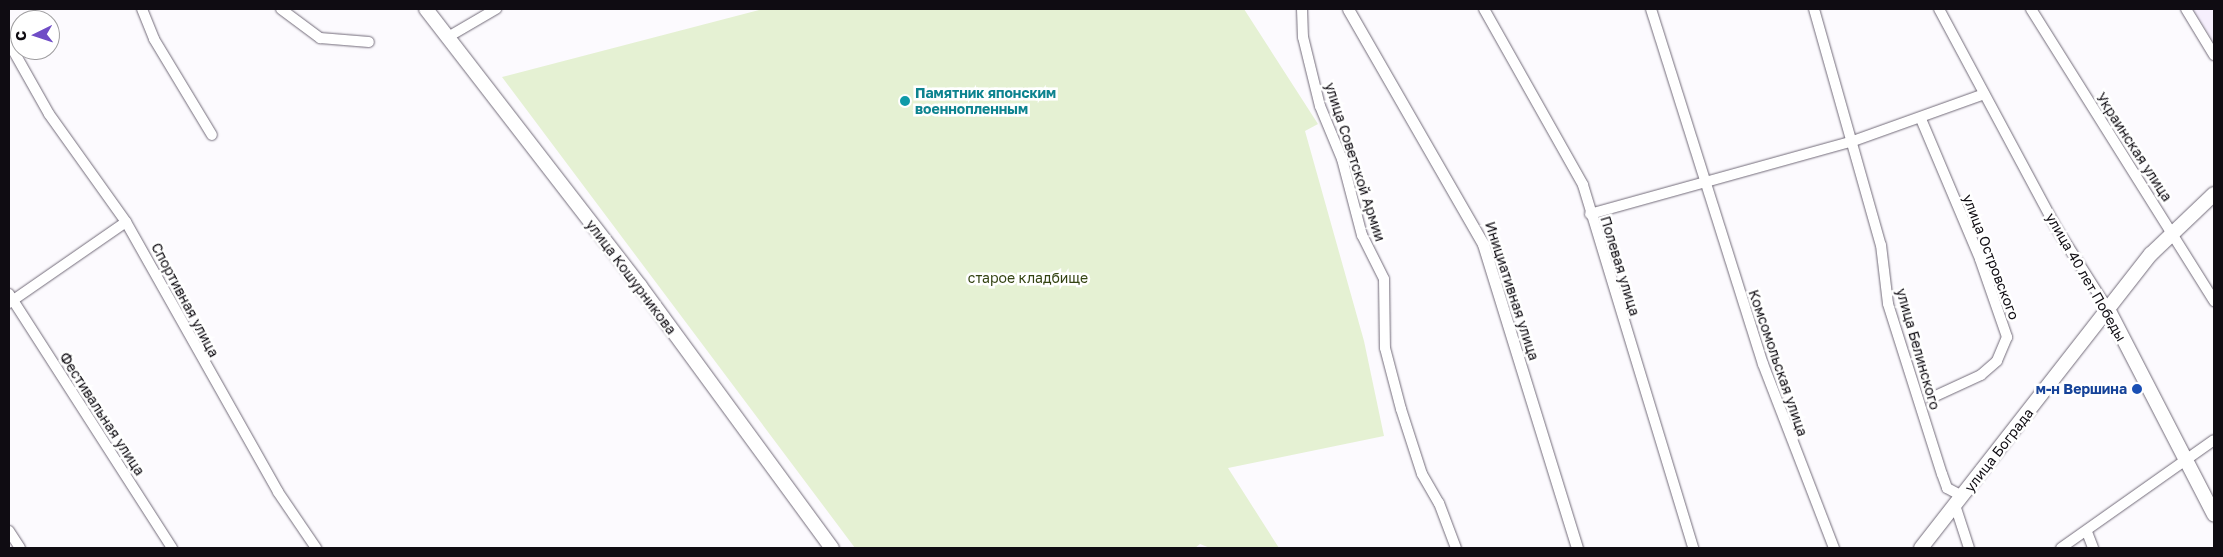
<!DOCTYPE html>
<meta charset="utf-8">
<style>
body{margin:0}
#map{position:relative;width:2223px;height:557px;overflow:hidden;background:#fcfafe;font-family:"Golos Text",sans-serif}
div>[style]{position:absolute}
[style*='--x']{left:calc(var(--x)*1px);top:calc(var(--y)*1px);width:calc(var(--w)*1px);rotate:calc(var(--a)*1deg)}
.built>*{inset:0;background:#f6effd}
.green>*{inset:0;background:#e5f1d3}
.roads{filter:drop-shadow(0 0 1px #726b79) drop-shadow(0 0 1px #726b79)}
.minor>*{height:10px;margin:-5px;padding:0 5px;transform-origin:5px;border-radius:5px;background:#fff}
.tertiary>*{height:11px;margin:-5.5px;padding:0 5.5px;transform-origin:5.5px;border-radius:5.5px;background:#fff}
.secondary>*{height:14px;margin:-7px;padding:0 7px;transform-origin:7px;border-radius:7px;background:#fff}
.dots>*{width:14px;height:14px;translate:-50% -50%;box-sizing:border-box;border:2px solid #fff;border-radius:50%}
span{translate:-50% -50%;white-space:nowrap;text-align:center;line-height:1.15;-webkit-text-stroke:5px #fff;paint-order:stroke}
.culture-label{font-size:14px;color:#0d838f;font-weight:700}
.left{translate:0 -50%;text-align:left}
.street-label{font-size:14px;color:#0f0c12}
.park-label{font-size:14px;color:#334312}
.transit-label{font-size:14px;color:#164399;font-weight:700}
.right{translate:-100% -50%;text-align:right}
.frame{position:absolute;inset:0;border:10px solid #0f0c12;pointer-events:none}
.north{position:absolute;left:10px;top:10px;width:50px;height:50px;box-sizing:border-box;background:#fff;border:1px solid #9f9ea0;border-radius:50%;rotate:266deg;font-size:14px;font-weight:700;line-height:20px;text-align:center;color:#0f0c12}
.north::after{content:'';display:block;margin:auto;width:18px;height:22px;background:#704dc6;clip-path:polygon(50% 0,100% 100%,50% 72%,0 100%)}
</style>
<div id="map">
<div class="built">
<div style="clip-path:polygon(2192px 9px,2214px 9px,2214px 42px)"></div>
</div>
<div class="green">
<div style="clip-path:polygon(763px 9px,1244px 9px,1318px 124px,1305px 131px,1364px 341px,1384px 436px,1228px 468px,1279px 548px,1210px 548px,1200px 544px,1195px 548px,855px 548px,502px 77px)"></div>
</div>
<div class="roads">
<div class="minor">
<div style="--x:142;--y:9;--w:32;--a:68"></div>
<div style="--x:154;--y:39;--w:112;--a:58.9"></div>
<div style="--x:281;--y:9;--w:49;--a:36.6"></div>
<div style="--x:320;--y:38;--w:49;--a:4.7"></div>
<div style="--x:1302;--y:9;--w:28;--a:88"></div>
<div style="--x:1303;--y:37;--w:71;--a:76.2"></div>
<div style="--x:1320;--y:106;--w:57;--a:67.5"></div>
<div style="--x:1342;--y:159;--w:79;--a:75.3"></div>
<div style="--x:1362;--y:235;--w:49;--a:63.4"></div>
<div style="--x:1384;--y:279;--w:69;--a:89.2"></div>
<div style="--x:1385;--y:348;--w:63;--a:75.3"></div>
<div style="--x:1401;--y:409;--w:68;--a:72.1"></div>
<div style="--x:1422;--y:474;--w:34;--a:60"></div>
<div style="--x:1439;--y:503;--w:48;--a:69.3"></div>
<div style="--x:1484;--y:9;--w:202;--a:60.6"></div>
<div style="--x:1583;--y:185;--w:379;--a:73.1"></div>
<div style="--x:1651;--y:9;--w:372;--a:72.5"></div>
<div style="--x:1763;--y:364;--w:197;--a:68.9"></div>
<div style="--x:1814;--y:9;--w:245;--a:74.2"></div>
<div style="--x:1881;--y:245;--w:59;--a:83.2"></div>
<div style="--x:1888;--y:304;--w:178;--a:72.4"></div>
<div style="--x:1942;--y:474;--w:15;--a:70"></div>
<div style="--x:1947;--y:488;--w:17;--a:28"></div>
<div style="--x:1939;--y:9;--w:250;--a:61.8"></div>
<div style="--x:2057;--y:229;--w:97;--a:57.6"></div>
<div style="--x:2031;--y:9;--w:345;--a:57.9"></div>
<div style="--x:2186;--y:9;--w:54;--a:58.7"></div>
<div style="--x:448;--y:37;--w:56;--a:-30.3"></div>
<div style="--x:9;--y:43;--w:81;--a:60.6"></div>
<div style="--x:49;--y:114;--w:133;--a:54.5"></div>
<div style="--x:126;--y:222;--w:310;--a:60.6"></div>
<div style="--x:278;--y:492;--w:68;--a:55.8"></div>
<div style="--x:1921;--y:119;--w:152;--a:67.1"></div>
<div style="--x:1980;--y:259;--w:83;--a:70.9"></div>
<div style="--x:2007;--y:337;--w:26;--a:113"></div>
<div style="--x:1997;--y:361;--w:21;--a:139"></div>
<div style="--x:1981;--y:375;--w:55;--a:155.3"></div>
<div style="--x:1590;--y:214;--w:273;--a:-15.5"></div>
<div style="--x:1853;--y:141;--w:139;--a:-19.7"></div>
<div style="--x:9;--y:294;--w:302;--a:57.3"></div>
<div style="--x:9;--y:303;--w:142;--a:-34.7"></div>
<div style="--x:1955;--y:505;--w:45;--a:72"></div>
<div style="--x:9;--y:531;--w:20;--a:57"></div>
<div style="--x:2087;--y:532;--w:17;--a:69"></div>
<div style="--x:2061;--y:548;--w:187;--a:-35.2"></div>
</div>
<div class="tertiary">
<div style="--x:1348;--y:9;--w:271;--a:60.1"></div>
<div style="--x:1483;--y:244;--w:318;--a:72.8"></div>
</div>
<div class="secondary">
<div style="--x:426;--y:9;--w:350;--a:52.3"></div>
<div style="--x:640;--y:286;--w:325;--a:53.8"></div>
<div style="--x:2109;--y:311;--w:229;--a:62.7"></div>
<div style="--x:1921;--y:548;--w:373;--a:-52"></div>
<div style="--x:2151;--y:254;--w:87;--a:-43.6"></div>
</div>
</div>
<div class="dots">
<div style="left:905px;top:101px;background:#0f9aa8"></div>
<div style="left:2137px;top:389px;background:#1a4fb4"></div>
</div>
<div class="culture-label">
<span class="left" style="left:915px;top:101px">Памятник японским<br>военнопленным</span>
</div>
<div class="street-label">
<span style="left:2134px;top:147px;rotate:57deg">Украинская улица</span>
<span style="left:1355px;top:162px;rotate:72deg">улица Советской Армии</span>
<span style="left:1991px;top:257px;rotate:69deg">улица Островского</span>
<span style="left:1620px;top:266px;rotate:73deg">Полевая улица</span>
<span style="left:631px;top:277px;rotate:53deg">улица Кошурникова</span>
<span style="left:2086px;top:277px;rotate:60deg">улица 40 лет Победы</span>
<span style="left:1512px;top:291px;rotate:72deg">Инициативная улица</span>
<span style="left:185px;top:300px;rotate:62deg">Спортивная улица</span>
<span style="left:1918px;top:349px;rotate:74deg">улица Белинского</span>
<span style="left:1778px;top:363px;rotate:71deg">Комсомольская улица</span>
<span style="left:102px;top:414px;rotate:57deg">Фестивальная улица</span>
<span style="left:1999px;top:450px;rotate:-52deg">улица Бограда</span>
</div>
<div class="park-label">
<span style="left:1028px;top:278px">старое кладбище</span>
</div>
<div class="transit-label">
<span class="right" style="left:2127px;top:389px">м-н Вершина</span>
</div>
<div class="frame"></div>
<div class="north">С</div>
</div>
